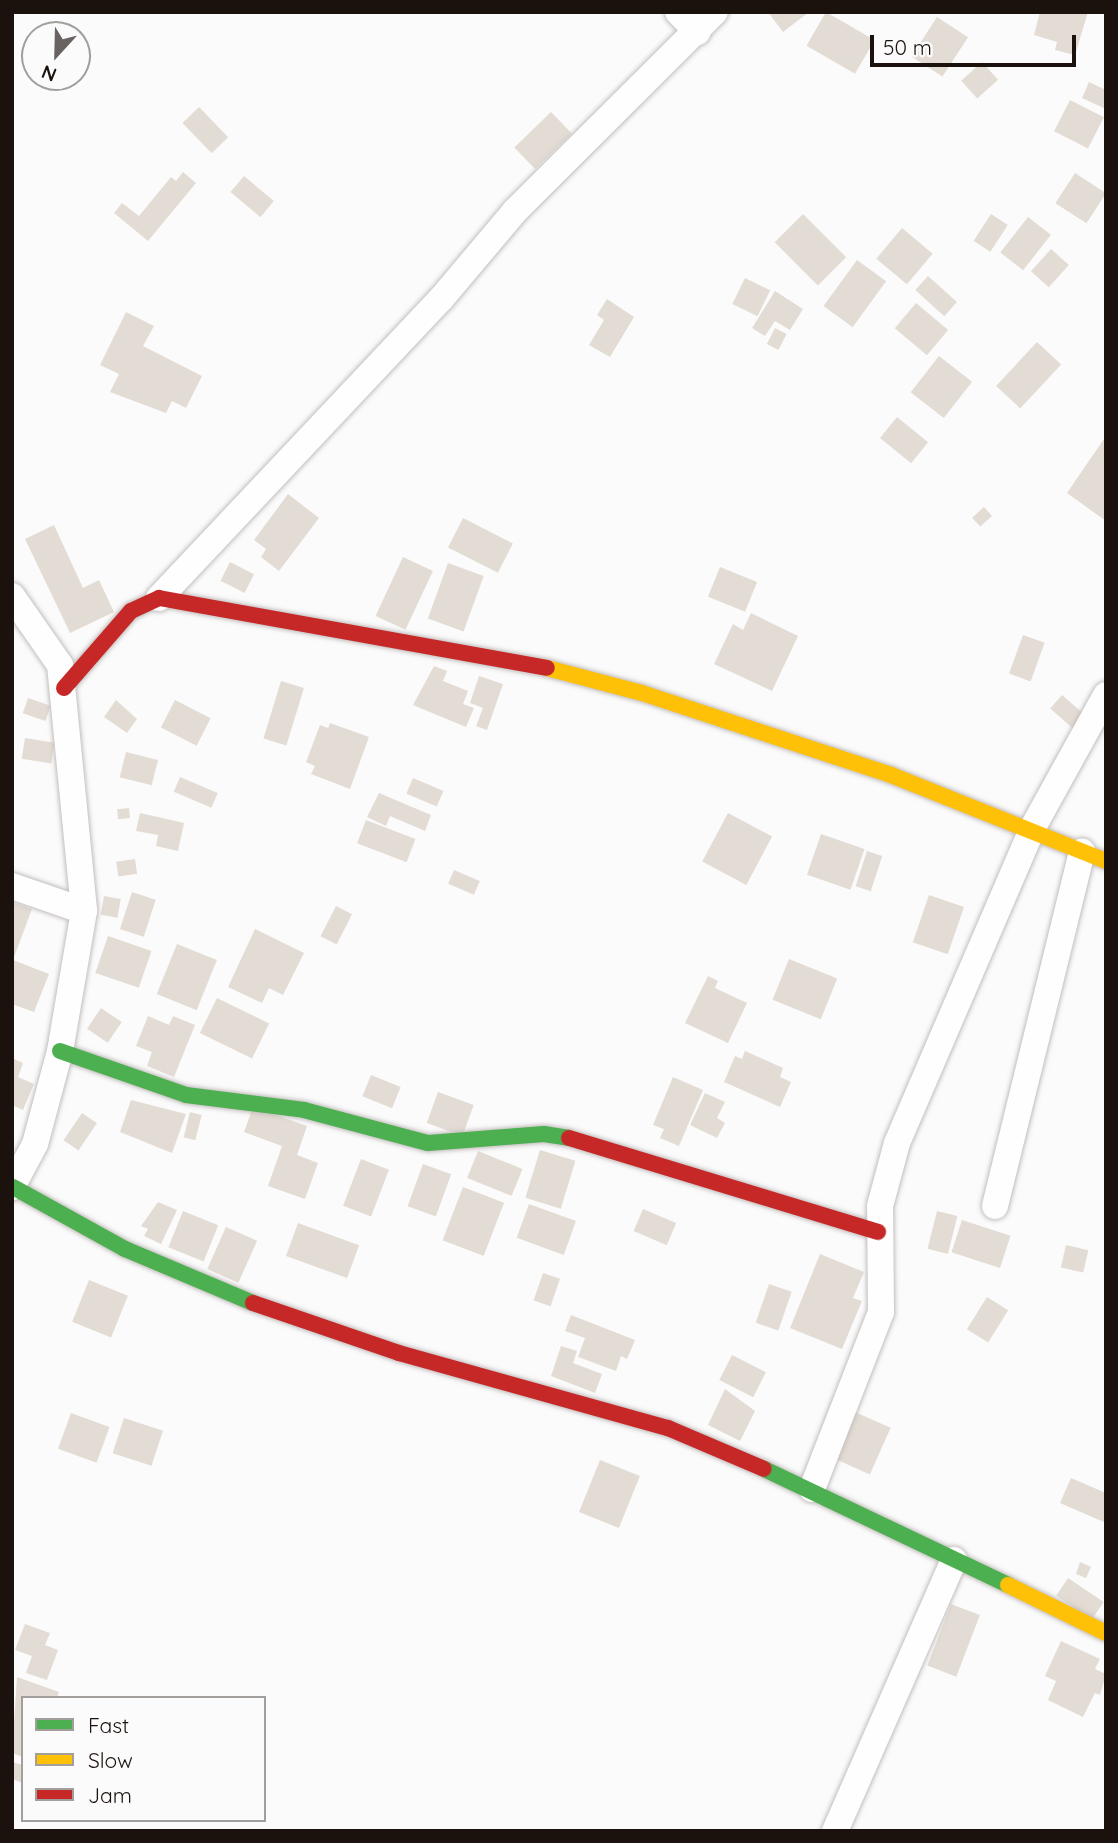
<!DOCTYPE html>
<style>
body{margin:0}
#map{position:relative;width:1118px;height:1843px;overflow:hidden;background:#fbfbfb;font-family:Quicksand,sans-serif}
div>[style]{position:absolute}
[style*='--x']{left:calc(var(--x)*1px);top:calc(var(--y)*1px);width:calc(var(--w)*1px);rotate:calc(var(--a)*1deg)}
.building>*{inset:0;background:#e3dcd4;transform-origin:0 0}
.roads{filter:drop-shadow(0 0 2px #c3bebd) drop-shadow(0 0 2px #c3bebd)}
.street>*{height:26px;margin:-13px;padding:0 13px;transform-origin:13px;border-radius:13px;background:#fefefe}
.fast>*{height:16px;margin:-8px;padding:0 8px;transform-origin:8px;border-radius:8px;background:#4caf50}
.slow>*{height:16px;margin:-8px;padding:0 8px;transform-origin:8px;border-radius:8px;background:#ffc107}
.jam>*{height:16px;margin:-8px;padding:0 8px;transform-origin:8px;border-radius:8px;background:#c62828}
span{translate:-50% -50%;white-space:nowrap;text-align:center;line-height:1.15;-webkit-text-stroke:6px #fbfbfb;paint-order:stroke}
.frame{position:absolute;inset:0;border:14px solid #1b120e;pointer-events:none}
.legend{position:absolute;left:21px;top:1696px;width:245px;height:126px;box-sizing:border-box;background:#fbfbfb;border:2px solid #a19e9c;margin:0;padding:9px 12px;list-style:none;font-size:21px;color:#1b120e}
.legend li{display:flex;align-items:center;gap:14px;height:35px}
.legend b{width:35px;border:2px solid #a19e9c}
.north{position:absolute;left:21px;top:21px;width:70px;height:70px;box-sizing:border-box;background:#fbfbfb;border:2px solid #a19e9c;border-radius:50%;rotate:202deg;font-size:19px;font-weight:700;line-height:28px;text-align:center;color:#1b120e}
.north::after{content:'';display:block;margin:auto;width:24px;height:32px;background:#696461;clip-path:polygon(50% 0,100% 100%,50% 72%,0 100%)}
.scale{position:absolute;left:870px;top:35px;width:206px;height:32px;box-sizing:border-box;border:4px solid #1b120e;border-top:0;padding-left:9px;font-size:21px;line-height:24px;white-space:nowrap;color:#1b120e;-webkit-text-stroke:5px #fbfbfb;paint-order:stroke}
</style>
<div id="map">
<div class="building">
<div style="clip-path:polygon(768px 12px,809px 12px,783px 32px)"></div>
<div style="left:826px;top:12px;width:56px;height:39px;rotate:30deg"></div>
<div style="clip-path:polygon(1040px 12px,1088px 12px,1075px 55px,1055px 50px,1057px 42px,1034px 35px)"></div>
<div style="left:937px;top:17px;width:37px;height:47px;rotate:33deg"></div>
<div style="left:982px;top:62px;width:24px;height:28px;rotate:48deg"></div>
<div style="clip-path:polygon(1089px 82px,1106px 90px,1106px 109px,1082px 98px)"></div>
<div style="left:1070px;top:100px;width:38px;height:35px;rotate:27deg"></div>
<div style="left:199px;top:107px;width:42px;height:23px;rotate:46deg"></div>
<div style="left:551px;top:112px;width:30px;height:51px;rotate:46deg"></div>
<div style="clip-path:polygon(183px 172px,196px 183px,148px 241px,114px 213px,122px 203px,139px 216px,171px 177px,176px 181px)"></div>
<div style="left:1075px;top:173px;width:37px;height:36px;rotate:33deg"></div>
<div style="left:244px;top:176px;width:39px;height:21px;rotate:40deg"></div>
<div style="left:803px;top:214px;width:61px;height:40px;rotate:45deg"></div>
<div style="left:991px;top:214px;width:20px;height:32px;rotate:33deg"></div>
<div style="left:1028px;top:217px;width:29px;height:45px;rotate:38deg"></div>
<div style="left:902px;top:228px;width:40px;height:40px;rotate:40deg"></div>
<div style="left:1051px;top:249px;width:24px;height:30px;rotate:42deg"></div>
<div style="left:857px;top:260px;width:36px;height:57px;rotate:36deg"></div>
<div style="left:928px;top:276px;width:39px;height:19px;rotate:42deg"></div>
<div style="left:745px;top:278px;width:28px;height:29px;rotate:26deg"></div>
<div style="clip-path:polygon(775px 291px,803px 309px,790px 330px,775px 321px,765px 336px,752px 328px)"></div>
<div style="clip-path:polygon(607px 299px,634px 317px,610px 357px,589px 345px,604px 320px,597px 315px)"></div>
<div style="left:916px;top:303px;width:42px;height:33px;rotate:40deg"></div>
<div style="clip-path:polygon(126px 312px,154px 326px,143px 346px,202px 376px,186px 408px,172px 401px,166px 413px,110px 392px,119px 374px,100px 365px)"></div>
<div style="left:775px;top:328px;width:13px;height:18px;rotate:27deg"></div>
<div style="left:1037px;top:342px;width:33px;height:60px;rotate:43deg"></div>
<div style="left:939px;top:356px;width:42px;height:46px;rotate:38deg"></div>
<div style="left:897px;top:417px;width:40px;height:27px;rotate:39deg"></div>
<div style="clip-path:polygon(1106px 436px,1106px 521px,1067px 493px)"></div>
<div style="clip-path:polygon(288px 494px,319px 518px,279px 571px,261px 557px,266px 549px,254px 540px)"></div>
<div style="left:984px;top:507px;width:12px;height:16px;rotate:48deg"></div>
<div style="left:463px;top:518px;width:56px;height:33px;rotate:27deg"></div>
<div style="clip-path:polygon(54px 525px,83px 588px,99px 580px,114px 612px,70px 633px,25px 539px)"></div>
<div style="left:403px;top:557px;width:33px;height:65px;rotate:25deg"></div>
<div style="left:230px;top:562px;width:27px;height:21px;rotate:27deg"></div>
<div style="left:448px;top:563px;width:38px;height:59px;rotate:20deg"></div>
<div style="left:720px;top:567px;width:40px;height:32px;rotate:22deg"></div>
<div style="clip-path:polygon(751px 613px,798px 636px,772px 691px,714px 664px,733px 624px,743px 630px)"></div>
<div style="left:1023px;top:635px;width:23px;height:41px;rotate:20deg"></div>
<div style="clip-path:polygon(434px 666px,447px 671px,443px 681px,468px 691px,463px 704px,474px 708px,466px 727px,413px 705px)"></div>
<div style="clip-path:polygon(479px 676px,503px 684px,487px 730px,476px 726px,483px 708px,470px 703px)"></div>
<div style="left:281px;top:681px;width:24px;height:60px;rotate:17deg"></div>
<div style="left:1062px;top:695px;width:30px;height:18px;rotate:41deg"></div>
<div style="left:28px;top:698px;width:24px;height:16px;rotate:19deg"></div>
<div style="clip-path:polygon(116px 700px,137px 719px,127px 733px,104px 717px)"></div>
<div style="left:175px;top:700px;width:40px;height:31px;rotate:27deg"></div>
<div style="clip-path:polygon(330px 723px,369px 737px,350px 789px,311px 774px,315px 766px,306px 762px,320px 725px,328px 728px)"></div>
<div style="left:25px;top:738px;width:30px;height:21px;rotate:9deg"></div>
<div style="left:126px;top:752px;width:33px;height:26px;rotate:14deg"></div>
<div style="left:180px;top:777px;width:41px;height:16px;rotate:23deg"></div>
<div style="left:413px;top:778px;width:33px;height:17px;rotate:23deg"></div>
<div style="clip-path:polygon(379px 793px,431px 815px,425px 831px,390px 816px,386px 826px,367px 817px)"></div>
<div style="left:129px;top:808px;width:10px;height:12px;rotate:84deg"></div>
<div style="clip-path:polygon(140px 813px,184px 823px,178px 851px,156px 846px,158px 835px,136px 831px)"></div>
<div style="left:728px;top:813px;width:50px;height:55px;rotate:28deg"></div>
<div style="left:366px;top:820px;width:53px;height:25px;rotate:21deg"></div>
<div style="left:821px;top:834px;width:46px;height:43px;rotate:19deg"></div>
<div style="left:867px;top:851px;width:16px;height:37px;rotate:18deg"></div>
<div style="left:135px;top:859px;width:15px;height:19px;rotate:82deg"></div>
<div style="left:454px;top:870px;width:28px;height:15px;rotate:23deg"></div>
<div style="left:132px;top:892px;width:25px;height:39px;rotate:18deg"></div>
<div style="left:929px;top:895px;width:37px;height:50px;rotate:19deg"></div>
<div style="left:104px;top:896px;width:17px;height:19px;rotate:10deg"></div>
<div style="clip-path:polygon(12px 902px,32px 909px,13px 960px,49px 974px,34px 1012px,12px 1004px)"></div>
<div style="left:336px;top:906px;width:18px;height:34px;rotate:27deg"></div>
<div style="clip-path:polygon(255px 929px,304px 953px,283px 995px,269px 988px,262px 1003px,228px 987px)"></div>
<div style="left:108px;top:936px;width:46px;height:39px;rotate:19deg"></div>
<div style="left:177px;top:944px;width:43px;height:54px;rotate:22deg"></div>
<div style="left:789px;top:959px;width:52px;height:44px;rotate:22deg"></div>
<div style="clip-path:polygon(708px 976px,718px 981px,715px 988px,747px 1003px,728px 1043px,685px 1023px)"></div>
<div style="left:217px;top:998px;width:58px;height:39px;rotate:26deg"></div>
<div style="left:101px;top:1008px;width:25px;height:25px;rotate:34deg"></div>
<div style="clip-path:polygon(148px 1016px,169px 1025px,173px 1016px,195px 1025px,174px 1077px,147px 1066px,152px 1052px,136px 1046px)"></div>
<div style="clip-path:polygon(745px 1051px,783px 1068px,780px 1077px,791px 1082px,780px 1107px,724px 1082px,735px 1056px,742px 1059px)"></div>
<div style="clip-path:polygon(12px 1058px,23px 1063px,18px 1077px,34px 1084px,23px 1110px,12px 1105px)"></div>
<div style="left:371px;top:1075px;width:32px;height:23px;rotate:22deg"></div>
<div style="clip-path:polygon(673px 1077px,703px 1090px,679px 1146px,660px 1138px,664px 1129px,653px 1125px)"></div>
<div style="left:438px;top:1092px;width:38px;height:33px;rotate:20deg"></div>
<div style="clip-path:polygon(705px 1093px,725px 1102px,717px 1118px,725px 1123px,717px 1138px,690px 1125px)"></div>
<div style="clip-path:polygon(131px 1100px,186px 1114px,172px 1153px,120px 1132px)"></div>
<div style="clip-path:polygon(253px 1107px,307px 1126px,297px 1155px,318px 1163px,305px 1199px,268px 1186px,282px 1146px,244px 1132px)"></div>
<div style="left:190px;top:1112px;width:12px;height:26px;rotate:14deg"></div>
<div style="left:82px;top:1113px;width:18px;height:33px;rotate:34deg"></div>
<div style="left:540px;top:1150px;width:37px;height:50px;rotate:17deg"></div>
<div style="left:478px;top:1151px;width:48px;height:29px;rotate:22deg"></div>
<div style="left:361px;top:1159px;width:30px;height:50px;rotate:21deg"></div>
<div style="left:423px;top:1164px;width:30px;height:45px;rotate:20deg"></div>
<div style="left:463px;top:1187px;width:44px;height:57px;rotate:21deg"></div>
<div style="clip-path:polygon(158px 1202px,177px 1210px,161px 1244px,144px 1236px,148px 1229px,141px 1226px)"></div>
<div style="left:529px;top:1204px;width:50px;height:36px;rotate:20deg"></div>
<div style="left:643px;top:1209px;width:36px;height:24px;rotate:23deg"></div>
<div style="left:183px;top:1211px;width:38px;height:39px;rotate:22deg"></div>
<div style="left:937px;top:1211px;width:21px;height:39px;rotate:14deg"></div>
<div style="left:962px;top:1220px;width:51px;height:34px;rotate:18deg"></div>
<div style="left:298px;top:1223px;width:65px;height:35px;rotate:20deg"></div>
<div style="left:226px;top:1227px;width:34px;height:46px;rotate:24deg"></div>
<div style="left:1066px;top:1245px;width:23px;height:23px;rotate:13deg"></div>
<div style="clip-path:polygon(820px 1254px,864px 1272px,853px 1298px,862px 1301px,842px 1349px,790px 1328px)"></div>
<div style="left:543px;top:1273px;width:18px;height:29px;rotate:19deg"></div>
<div style="left:89px;top:1280px;width:42px;height:45px;rotate:22deg"></div>
<div style="left:769px;top:1284px;width:24px;height:41px;rotate:19deg"></div>
<div style="left:987px;top:1297px;width:25px;height:38px;rotate:32deg"></div>
<div style="clip-path:polygon(571px 1315px,635px 1340px,627px 1359px,621px 1356px,616px 1371px,578px 1357px,585px 1338px,565px 1331px)"></div>
<div style="clip-path:polygon(561px 1346px,577px 1351px,573px 1363px,602px 1374px,595px 1393px,551px 1376px)"></div>
<div style="left:732px;top:1355px;width:38px;height:28px;rotate:27deg"></div>
<div style="clip-path:polygon(725px 1389px,755px 1411px,740px 1441px,708px 1425px)"></div>
<div style="left:855px;top:1412px;width:39px;height:51px;rotate:24deg"></div>
<div style="left:71px;top:1413px;width:41px;height:38px;rotate:20deg"></div>
<div style="left:124px;top:1418px;width:41px;height:37px;rotate:18deg"></div>
<div style="left:600px;top:1460px;width:43px;height:56px;rotate:22deg"></div>
<div style="clip-path:polygon(1071px 1478px,1106px 1493px,1106px 1523px,1060px 1503px)"></div>
<div style="clip-path:polygon(1080px 1562px,1091px 1567px,1086px 1578px,1076px 1574px)"></div>
<div style="left:1068px;top:1578px;width:43px;height:21px;rotate:34deg"></div>
<div style="left:951px;top:1604px;width:31px;height:66px;rotate:21deg"></div>
<div style="clip-path:polygon(25px 1624px,50px 1633px,45px 1645px,58px 1650px,47px 1680px,26px 1673px,32px 1656px,15px 1650px)"></div>
<div style="clip-path:polygon(1061px 1641px,1100px 1659px,1095px 1669px,1106px 1674px,1100px 1695px,1095px 1693px,1083px 1717px,1048px 1700px,1056px 1681px,1045px 1676px)"></div>
<div style="clip-path:polygon(17px 1677px,59px 1692px,57px 1698px,23px 1698px,23px 1757px,12px 1753px)"></div>
<div style="clip-path:polygon(12px 1762px,23px 1765px,22px 1783px,12px 1779px)"></div>
</div>
<div class="roads">
<div class="street">
<div style="--x:678;--y:12;--w:28;--a:46"></div>
<div style="--x:12;--y:596;--w:84;--a:55.2"></div>
<div style="--x:60;--y:665;--w:247;--a:84.4"></div>
<div style="--x:84;--y:911;--w:142;--a:99.7"></div>
<div style="--x:60;--y:1051;--w:96;--a:105"></div>
<div style="--x:35;--y:1144;--w:49;--a:118.1"></div>
<div style="--x:159;--y:598;--w:411;--a:-46.7"></div>
<div style="--x:441;--y:299;--w:115;--a:-49.9"></div>
<div style="--x:515;--y:211;--w:282;--a:-44.9"></div>
<div style="--x:12;--y:886;--w:76;--a:19.1"></div>
<div style="--x:995;--y:1206;--w:365;--a:-76.2"></div>
<div style="--x:812;--y:1489;--w:190;--a:-68.7"></div>
<div style="--x:881;--y:1312;--w:106;--a:-90.5"></div>
<div style="--x:880;--y:1206;--w:65;--a:-74.9"></div>
<div style="--x:897;--y:1143;--w:342;--a:-66.7"></div>
<div style="--x:1032;--y:829;--w:153;--a:-61.1"></div>
<div style="--x:835;--y:1831;--w:296;--a:-66.3"></div>
</div>
<div class="fast">
<div style="--x:60;--y:1051;--w:133;--a:19.2"></div>
<div style="--x:186;--y:1095;--w:119;--a:7.2"></div>
<div style="--x:304;--y:1110;--w:128;--a:14.9"></div>
<div style="--x:428;--y:1143;--w:116;--a:-4.4"></div>
<div style="--x:544;--y:1134;--w:25;--a:9"></div>
<div style="--x:13;--y:1187;--w:128;--a:29"></div>
<div style="--x:125;--y:1249;--w:139;--a:22.9"></div>
<div style="--x:764;--y:1469;--w:270;--a:25.4"></div>
</div>
<div class="slow">
<div style="--x:547;--y:668;--w:98;--a:14.7"></div>
<div style="--x:642;--y:693;--w:262;--a:18.2"></div>
<div style="--x:891;--y:775;--w:232;--a:21.8"></div>
<div style="--x:1008;--y:1585;--w:109;--a:26.1"></div>
</div>
<div class="jam">
<div style="--x:64;--y:688;--w:102;--a:-49"></div>
<div style="--x:131;--y:611;--w:31;--a:-25"></div>
<div style="--x:159;--y:598;--w:394;--a:10.2"></div>
<div style="--x:569;--y:1138;--w:323;--a:16.9"></div>
<div style="--x:253;--y:1303;--w:154;--a:18.9"></div>
<div style="--x:399;--y:1353;--w:279;--a:15.6"></div>
<div style="--x:668;--y:1428;--w:104;--a:23.1"></div>
</div>
</div>
<div class="frame"></div>
<ul class="legend">
<li><b style="height:9px;background:#4caf50"></b>Fast</li>
<li><b style="height:9px;background:#ffc107"></b>Slow</li>
<li><b style="height:9px;background:#c62828"></b>Jam</li>
</ul>
<div class="north">N</div>
<div class="scale">50 m</div>
</div>
